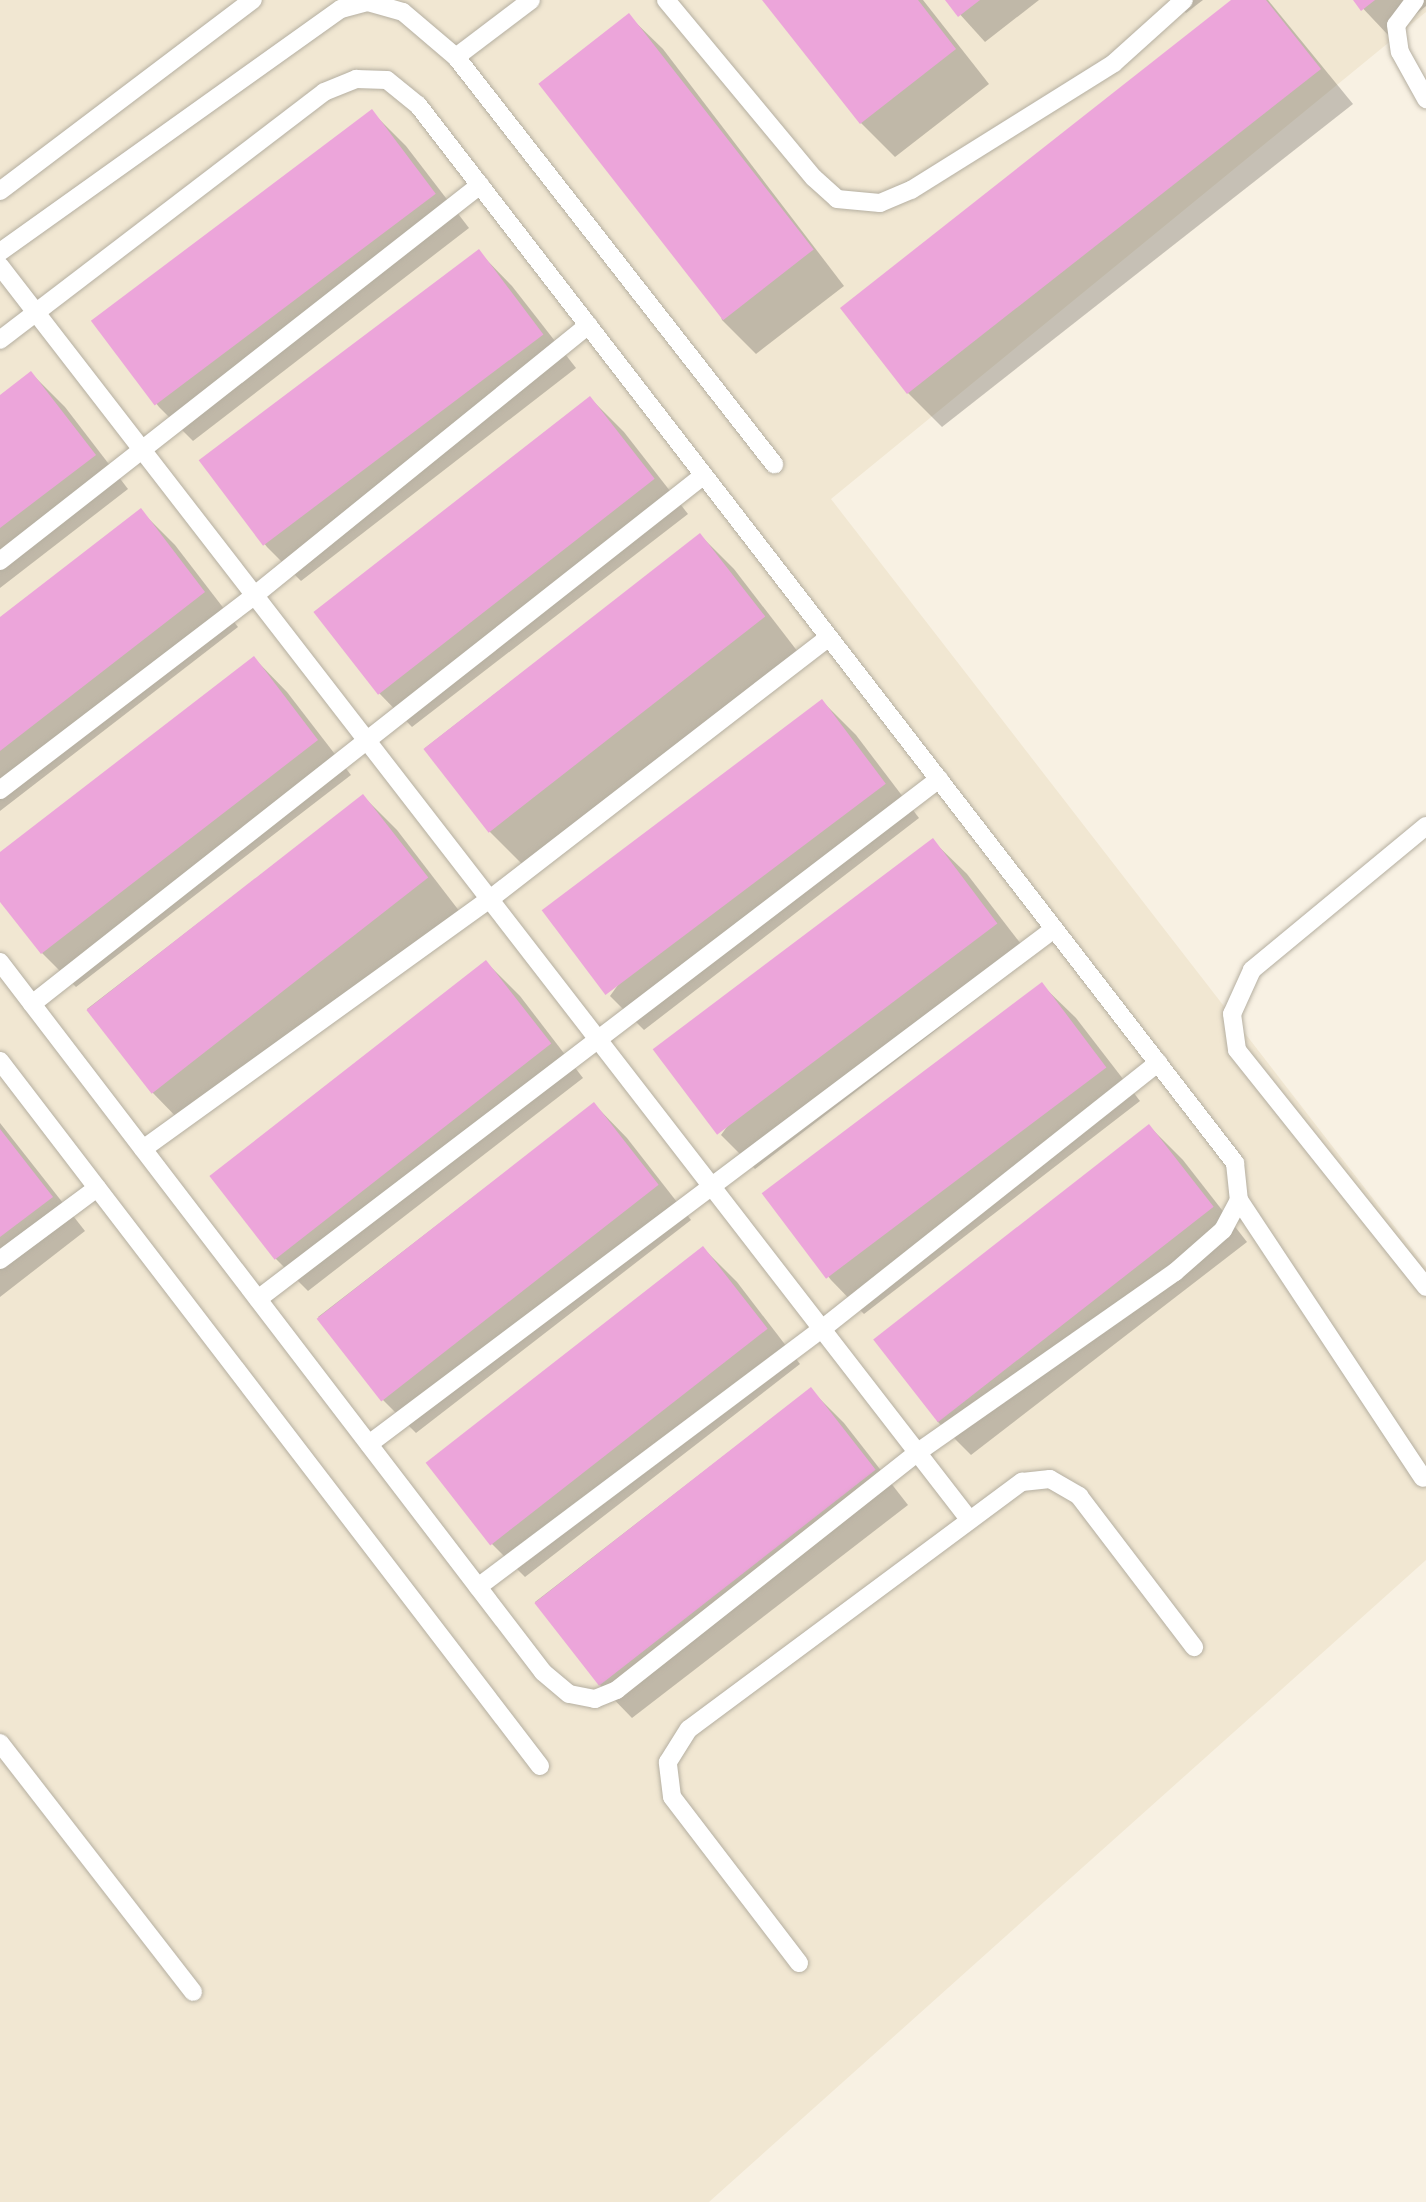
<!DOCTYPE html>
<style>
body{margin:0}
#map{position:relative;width:1426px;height:2202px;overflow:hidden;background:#f8f1e3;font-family:Arial,sans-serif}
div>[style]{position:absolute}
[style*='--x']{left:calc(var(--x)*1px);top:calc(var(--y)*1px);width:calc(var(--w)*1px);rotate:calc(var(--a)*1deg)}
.built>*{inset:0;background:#f1e7d2}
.shadow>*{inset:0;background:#0003}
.building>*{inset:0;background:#eca5da;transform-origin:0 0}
.roads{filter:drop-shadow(0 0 2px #b5afa1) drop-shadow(0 0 2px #b5afa1)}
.lane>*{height:18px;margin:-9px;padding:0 9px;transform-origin:9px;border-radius:9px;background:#fff}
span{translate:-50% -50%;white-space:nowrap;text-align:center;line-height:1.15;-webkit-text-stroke:5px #fff;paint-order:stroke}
</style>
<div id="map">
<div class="built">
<div style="clip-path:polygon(0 0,1426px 0,1426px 12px,831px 499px,1426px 1267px,1426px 1560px,709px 2202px,0 2202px)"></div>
</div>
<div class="shadow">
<div style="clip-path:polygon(765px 0,923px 0,989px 84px,895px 157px,861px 123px)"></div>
<div style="clip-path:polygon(947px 0,1039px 0,985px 42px)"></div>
<div style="clip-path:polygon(1174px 0,1203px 0,1186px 13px)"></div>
<div style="clip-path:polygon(1234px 0,1268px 0,1353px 104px,942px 427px,908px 393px,842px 308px)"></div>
<div style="clip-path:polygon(1355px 0,1426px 0,1426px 6px,1389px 36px)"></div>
<div style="clip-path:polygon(629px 16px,663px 49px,844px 286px,756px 354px,722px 320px)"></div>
<div style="clip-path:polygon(372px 112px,406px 146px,469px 228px,193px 441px,159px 407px,96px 325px)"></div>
<div style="clip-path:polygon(479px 252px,512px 286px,576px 368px,301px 581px,267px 547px,203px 464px)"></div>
<div style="clip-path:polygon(31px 373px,65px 407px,128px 489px,0 588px,0 397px)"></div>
<div style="clip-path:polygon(590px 398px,624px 432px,688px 514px,412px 727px,379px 693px)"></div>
<div style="clip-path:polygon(141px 511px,175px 545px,238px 627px,0 811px,0 619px)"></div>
<div style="clip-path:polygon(700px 535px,734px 569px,798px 652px,522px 864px,488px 830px,425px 748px)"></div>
<div style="clip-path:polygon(254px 658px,287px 692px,351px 775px,76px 987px,42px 953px,0 899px,0 854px)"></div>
<div style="clip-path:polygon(822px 701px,856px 735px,919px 818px,644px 1030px,610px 996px)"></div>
<div style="clip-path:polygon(363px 796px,397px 830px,460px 912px,185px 1126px,152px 1092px,87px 1009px)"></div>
<div style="clip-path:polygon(933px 841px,967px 874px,1031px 957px,755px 1169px,721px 1135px)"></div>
<div style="clip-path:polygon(486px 962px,520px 996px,583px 1078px,308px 1291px,274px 1257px)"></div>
<div style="clip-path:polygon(1042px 985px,1076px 1018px,1140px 1101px,864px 1314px,831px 1280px,767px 1197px)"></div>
<div style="clip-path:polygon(594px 1104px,627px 1138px,691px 1220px,416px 1433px,382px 1399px,318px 1317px)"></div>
<div style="clip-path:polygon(0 1123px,85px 1231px,0 1297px)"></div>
<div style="clip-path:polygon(1149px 1126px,1183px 1160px,1247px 1242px,971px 1455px,937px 1421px)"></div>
<div style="clip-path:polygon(703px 1248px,737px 1282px,800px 1364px,525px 1577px,491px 1543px)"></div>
<div style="clip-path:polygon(810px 1389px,844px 1423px,908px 1505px,632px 1718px,599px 1684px,535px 1602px)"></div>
</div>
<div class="building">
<div style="clip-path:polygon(762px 0,918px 0,956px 49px,860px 124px)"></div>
<div style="clip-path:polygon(945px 0,980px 0,958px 17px)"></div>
<div style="clip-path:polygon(1231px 0,1266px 0,1321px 69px,907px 394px,840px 308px)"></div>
<div style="clip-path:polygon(1353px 0,1375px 0,1361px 11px)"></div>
<div style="left:629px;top:13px;width:300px;height:115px;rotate:52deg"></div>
<div style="left:372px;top:109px;width:106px;height:352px;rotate:53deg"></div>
<div style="left:479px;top:249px;width:107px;height:351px;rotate:53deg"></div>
<div style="clip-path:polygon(31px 371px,96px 455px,0 528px,0 395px)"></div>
<div style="left:590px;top:396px;width:105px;height:351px;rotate:52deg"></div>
<div style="clip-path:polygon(141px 508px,205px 592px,0 751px,0 617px)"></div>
<div style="left:700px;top:533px;width:106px;height:351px;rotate:52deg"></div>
<div style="clip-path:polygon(254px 656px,318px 740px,41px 954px,0 902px,0 852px)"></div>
<div style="left:822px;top:699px;width:106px;height:351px;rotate:53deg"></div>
<div style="left:363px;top:794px;width:106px;height:351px;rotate:52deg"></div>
<div style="left:933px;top:838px;width:107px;height:351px;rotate:53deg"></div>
<div style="left:486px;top:960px;width:106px;height:351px;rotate:52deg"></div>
<div style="left:1042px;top:982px;width:107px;height:351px;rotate:53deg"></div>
<div style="left:594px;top:1102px;width:105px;height:352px;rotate:52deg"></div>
<div style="left:1149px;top:1124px;width:105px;height:350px;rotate:52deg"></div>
<div style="clip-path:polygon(0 1129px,53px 1197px,0 1237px)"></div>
<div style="left:703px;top:1246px;width:105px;height:352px;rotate:52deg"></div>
<div style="left:811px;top:1387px;width:105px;height:351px;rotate:52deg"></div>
</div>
<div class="roads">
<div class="lane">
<div style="--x:666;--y:0;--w:231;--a:50.3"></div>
<div style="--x:814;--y:178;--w:31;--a:42"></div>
<div style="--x:837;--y:199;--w:43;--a:5.3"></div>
<div style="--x:880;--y:203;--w:34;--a:-23"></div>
<div style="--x:911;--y:190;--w:239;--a:-32"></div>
<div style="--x:1114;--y:63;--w:94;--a:-42"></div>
<div style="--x:1415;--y:0;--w:31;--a:127"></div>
<div style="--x:1396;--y:25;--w:27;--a:82"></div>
<div style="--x:1400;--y:52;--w:54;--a:61"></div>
<div style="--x:456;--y:57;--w:94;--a:-37.2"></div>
<div style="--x:0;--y:191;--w:317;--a:-37.1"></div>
<div style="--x:0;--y:252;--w:419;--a:-35.5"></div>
<div style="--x:341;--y:9;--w:28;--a:-15"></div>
<div style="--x:368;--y:2;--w:36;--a:16"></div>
<div style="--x:403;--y:12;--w:70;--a:40.3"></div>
<div style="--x:456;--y:57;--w:517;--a:52"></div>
<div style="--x:0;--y:266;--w:1583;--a:52.29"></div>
<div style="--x:0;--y:340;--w:408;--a:-37.4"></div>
<div style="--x:324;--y:92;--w:35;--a:-22"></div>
<div style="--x:356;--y:79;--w:31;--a:2"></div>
<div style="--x:387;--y:80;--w:40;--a:39"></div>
<div style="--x:418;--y:105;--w:1337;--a:52.32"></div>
<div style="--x:1235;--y:1163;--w:37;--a:84"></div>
<div style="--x:1239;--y:1200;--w:34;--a:118"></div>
<div style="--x:1223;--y:1230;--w:64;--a:138.8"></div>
<div style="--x:1175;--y:1272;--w:314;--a:145"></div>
<div style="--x:918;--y:1452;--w:384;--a:141.7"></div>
<div style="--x:617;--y:1690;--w:24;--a:158"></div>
<div style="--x:595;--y:1699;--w:26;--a:-169"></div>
<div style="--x:569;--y:1694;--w:34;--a:-140"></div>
<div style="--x:543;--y:1672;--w:894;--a:-127.41"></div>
<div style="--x:0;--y:561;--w:610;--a:-38.07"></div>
<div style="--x:0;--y:790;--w:321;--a:-37.4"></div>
<div style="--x:255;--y:595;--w:429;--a:-39"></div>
<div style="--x:1426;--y:826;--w:226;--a:140.4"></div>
<div style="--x:1252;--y:970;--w:48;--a:114.4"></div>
<div style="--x:1232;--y:1014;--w:36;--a:82"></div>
<div style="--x:1237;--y:1050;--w:303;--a:51.4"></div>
<div style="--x:32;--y:1004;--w:855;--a:-38.21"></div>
<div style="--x:0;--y:1061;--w:888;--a:52.55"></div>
<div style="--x:143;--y:1149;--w:428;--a:-35.8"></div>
<div style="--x:490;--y:899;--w:428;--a:-37.7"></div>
<div style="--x:1239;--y:1200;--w:333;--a:56.5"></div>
<div style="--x:0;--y:1260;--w:121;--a:-36.6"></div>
<div style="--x:258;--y:1299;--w:857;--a:-37.36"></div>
<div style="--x:369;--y:1444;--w:857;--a:-36.94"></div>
<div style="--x:478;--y:1587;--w:430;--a:-36.9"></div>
<div style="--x:822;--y:1329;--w:429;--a:-38.4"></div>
<div style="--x:0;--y:1743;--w:315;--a:52.2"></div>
<div style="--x:799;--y:1963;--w:209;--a:-127.4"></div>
<div style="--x:672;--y:1797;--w:35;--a:-97"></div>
<div style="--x:668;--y:1762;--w:39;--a:-58"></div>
<div style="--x:689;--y:1729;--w:415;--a:-36.6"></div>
<div style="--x:1022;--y:1482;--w:28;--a:-6"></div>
<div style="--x:1050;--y:1479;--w:34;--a:30"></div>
<div style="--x:1079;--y:1496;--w:190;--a:52.7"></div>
</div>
</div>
</div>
